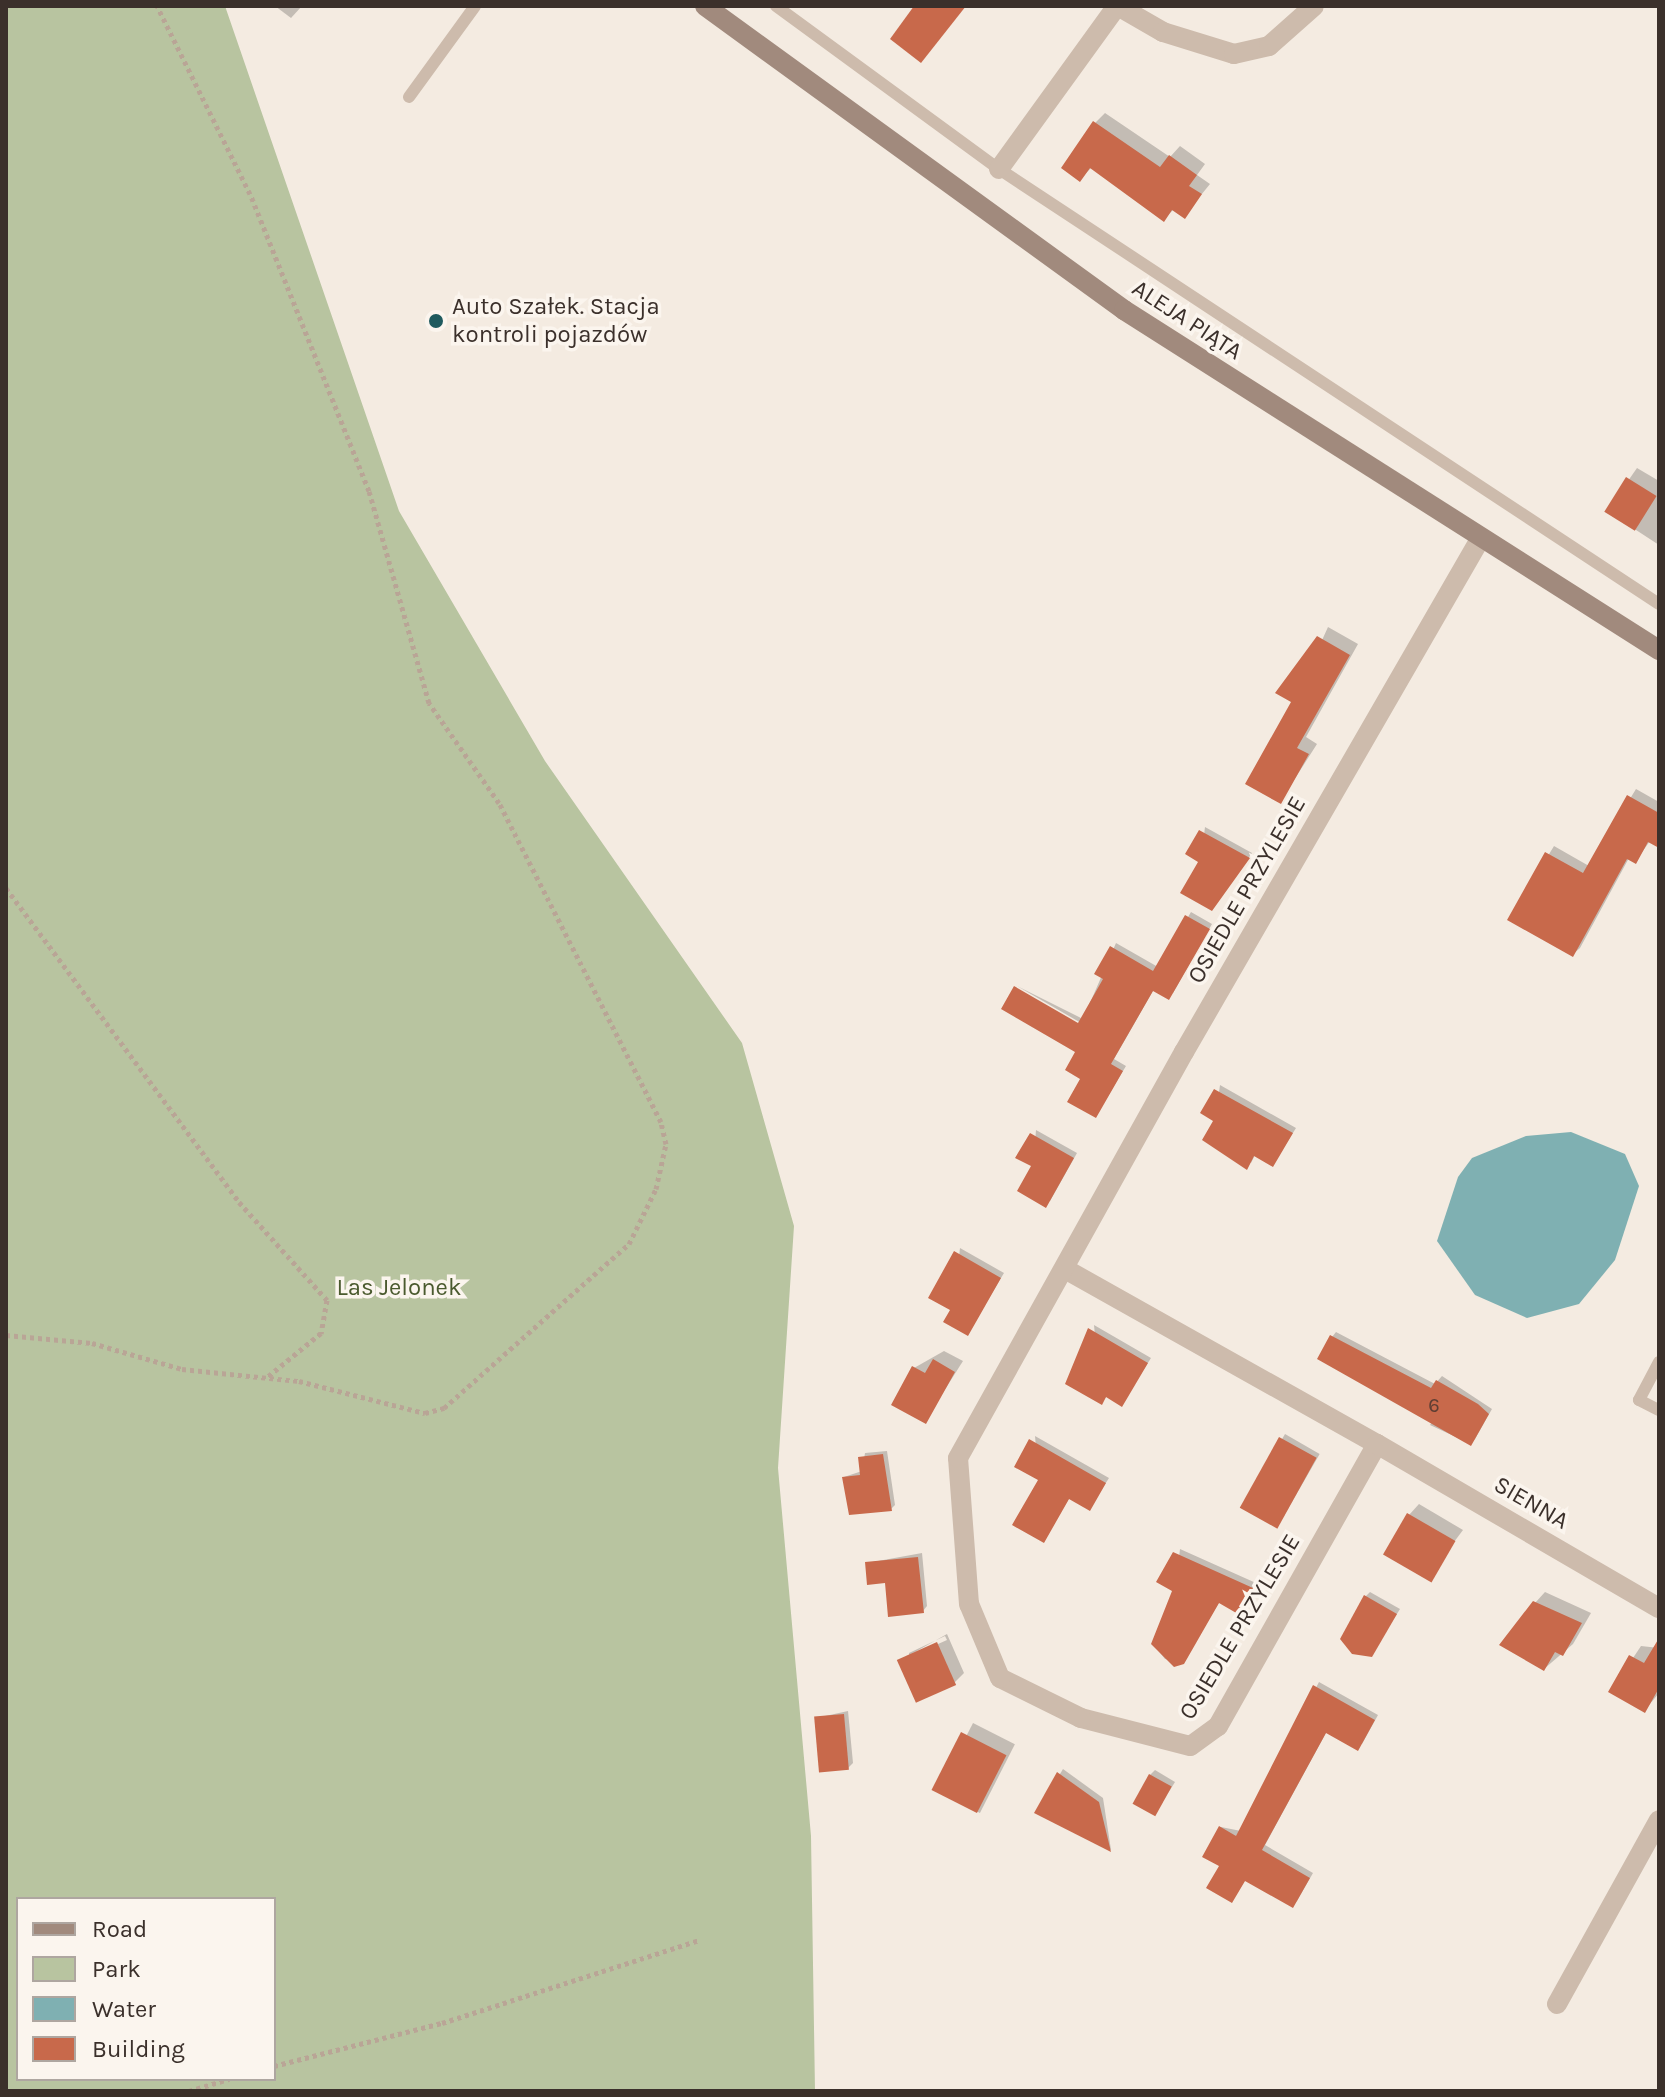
<!DOCTYPE html>
<meta charset="utf-8">
<style>
body{margin:0}
#map{position:relative;width:1665px;height:2097px;overflow:hidden;background:#f4ebe1;font-family:Karla,sans-serif}
div>[style]{position:absolute}
[style*='--x']{left:calc(var(--x)*1px);top:calc(var(--y)*1px);width:calc(var(--w)*1px);rotate:calc(var(--a)*1deg)}
.green>*{inset:0;background:#b8c4a0}
.water>*{inset:0;background:#7fb0b2}
.shadow>*{inset:0;background:#0003;transform-origin:0 0}
.building>*{inset:0;background:#c8694b;transform-origin:0 0}
.path>*{height:5px;margin-top:-2.5px;transform-origin:0;background:repeating-linear-gradient(90deg,#b9a596 0 4px,transparent 0 8px)}
.lane>*{height:12px;margin:-6px;padding:0 6px;transform-origin:6px;border-radius:6px;background:#cdbbac}
.street>*{height:20px;margin:-10px;padding:0 10px;transform-origin:10px;border-radius:10px;background:#cdbbac}
.secondary>*{height:20px;margin:-10px;padding:0 10px;transform-origin:10px;border-radius:10px;background:#a18a7d}
.dots>*{width:22px;height:22px;translate:-50% -50%;box-sizing:border-box;border:4px solid #fbf5ee;border-radius:50%}
span{translate:-50% -50%;white-space:nowrap;text-align:center;line-height:1.15;-webkit-text-stroke:7px #fbf5ee;paint-order:stroke}
.number-label{font-size:20px;color:#5e3e33}
.number-label span{-webkit-text-stroke-width:0}
.poi-label{font-size:24px;color:#3b302b}
.left{translate:0 -50%;text-align:left}
.street-label{font-size:24px;color:#3b302b}
.park-label{font-size:24px;color:#4a5a2e}
.frame{position:absolute;inset:0;border:8px solid #3b302b;pointer-events:none}
.legend{position:absolute;left:16px;top:1897px;width:260px;height:184px;box-sizing:border-box;background:#fbf5ee;border:2px solid #aea6a0;margin:0;padding:10px 14px;list-style:none;font-size:24px;color:#3b302b}
.legend li{display:flex;align-items:center;gap:16px;height:40px}
.legend b{width:40px;border:2px solid #aea6a0}
</style>
<div id="map">
<div class="green">
<div style="clip-path:polygon(evenodd,6px 6px,225px 6px,399px 511px,545px 761px,742px 1043px,794px 1226px,778px 1468px,811px 1836px,815px 2091px,6px 2091px,6px 6px,18px 1899px,274px 1899px,274px 2079px,18px 2079px,18px 1899px)"></div>
</div>
<div class="water">
<div style="clip-path:polygon(1571px 1132px,1625px 1154px,1639px 1186px,1615px 1260px,1579px 1304px,1527px 1318px,1475px 1295px,1437px 1241px,1458px 1177px,1472px 1158px,1526px 1136px)"></div>
</div>
<div class="shadow">
<div style="clip-path:polygon(275px 6px,302px 6px,291px 18px)"></div>
<div style="clip-path:polygon(1105px 113px,1170px 157px,1180px 146px,1205px 164px,1197px 175px,1210px 184px,1184px 216px,1174px 209px,1164px 219px,1092px 167px,1080px 179px,1095px 123px)"></div>
<div style="clip-path:polygon(1637px 468px,1659px 481px,1659px 545px,1607px 511px)"></div>
<div style="clip-path:polygon(1328px 627px,1358px 644px,1306px 737px,1317px 744px,1280px 802px,1294px 702px)"></div>
<div style="clip-path:polygon(1636px 789px,1659px 802px,1659px 845px,1650px 841px,1635px 862px,1629px 858px,1580px 948px,1572px 955px,1509px 920px,1554px 846px,1589px 866px)"></div>
<div style="clip-path:polygon(1205px 827px,1252px 853px,1216px 904px,1201px 861px)"></div>
<div style="clip-path:polygon(1191px 912px,1212px 924px,1173px 993px,1154px 989px,1114px 1059px,1126px 1066px,1096px 1116px,1083px 1079px,1088px 1027px,1017px 986px,1083px 1019px,1116px 943px,1158px 967px)"></div>
<div style="clip-path:polygon(1220px 1085px,1296px 1128px,1273px 1165px,1255px 1155px,1251px 1163px,1215px 1120px)"></div>
<div style="clip-path:polygon(1036px 1130px,1077px 1153px,1050px 1201px,1033px 1165px)"></div>
<div style="clip-path:polygon(960px 1248px,1004px 1273px,968px 1333px,953px 1309px)"></div>
<div style="clip-path:polygon(1094px 1325px,1151px 1358px,1122px 1404px,1107px 1396px,1101px 1403px)"></div>
<div style="clip-path:polygon(1336px 1332px,1435px 1384px,1442px 1376px,1492px 1409px,1475px 1439px,1471px 1444px,1430px 1425px,1434px 1419px,1332px 1337px)"></div>
<div style="clip-path:polygon(944px 1351px,963px 1361px,925px 1421px,914px 1368px)"></div>
<div style="left:1285px;top:1434px;width:40px;height:84px;rotate:30deg"></div>
<div style="clip-path:polygon(1035px 1436px,1109px 1478px,1090px 1508px,1070px 1497px,1044px 1540px)"></div>
<div style="clip-path:polygon(887px 1451px,895px 1505px,891px 1509px,844px 1477px,862px 1471px,865px 1453px)"></div>
<div style="clip-path:polygon(1419px 1504px,1463px 1530px,1436px 1566px,1409px 1515px)"></div>
<div style="clip-path:polygon(1180px 1549px,1256px 1583px,1238px 1612px,1220px 1601px,1183px 1662px,1165px 1659px,1153px 1644px,1175px 1590px)"></div>
<div style="clip-path:polygon(922px 1553px,927px 1606px,923px 1611px,867px 1563px)"></div>
<div style="clip-path:polygon(1370px 1592px,1400px 1609px,1371px 1655px,1366px 1596px)"></div>
<div style="clip-path:polygon(1545px 1592px,1591px 1613px,1573px 1644px,1544px 1669px,1535px 1603px)"></div>
<div style="clip-path:polygon(evenodd,947px 1634px,964px 1673px,954px 1683px,899px 1661px,947px 1634px,945px 1636px,947px 1640px,909px 1657px,909px 1653px,945px 1636px)"></div>
<div style="clip-path:polygon(1641px 1646px,1659px 1648px,1659px 1693px,1645px 1710px,1611px 1691px)"></div>
<div style="clip-path:polygon(1319px 1682px,1378px 1715px,1362px 1744px,1327px 1731px,1265px 1845px,1313px 1873px,1297px 1901px,1292px 1906px,1246px 1879px,1232px 1901px,1221px 1827px,1241px 1831px)"></div>
<div style="clip-path:polygon(848px 1711px,853px 1763px,848px 1768px,816px 1718px)"></div>
<div style="left:973px;top:1723px;width:47px;height:77px;rotate:27deg"></div>
<div style="clip-path:polygon(1063px 1769px,1103px 1798px,1111px 1850px,1037px 1812px)"></div>
<div style="clip-path:polygon(1155px 1770px,1175px 1782px,1155px 1814px,1150px 1775px)"></div>
</div>
<div class="building">
<div style="clip-path:polygon(914px 6px,966px 6px,921px 63px,890px 39px)"></div>
<div style="clip-path:polygon(1093px 121px,1160px 167px,1169px 155px,1197px 175px,1189px 186px,1202px 194px,1185px 219px,1172px 210px,1164px 222px,1090px 168px,1080px 182px,1061px 168px)"></div>
<div style="left:1626px;top:477px;width:36px;height:41px;rotate:32deg"></div>
<div style="clip-path:polygon(1317px 636px,1350px 655px,1297px 748px,1309px 754px,1281px 804px,1245px 784px,1291px 702px,1275px 693px)"></div>
<div style="clip-path:polygon(1627px 795px,1659px 813px,1659px 848px,1648px 842px,1636px 864px,1627px 859px,1573px 957px,1507px 920px,1545px 852px,1583px 873px)"></div>
<div style="clip-path:polygon(1199px 830px,1250px 858px,1212px 911px,1180px 893px,1198px 862px,1185px 854px)"></div>
<div style="clip-path:polygon(1185px 915px,1210px 929px,1169px 1000px,1153px 991px,1111px 1064px,1123px 1071px,1096px 1118px,1067px 1102px,1080px 1079px,1065px 1070px,1075px 1052px,1001px 1009px,1014px 986px,1078px 1023px,1103px 979px,1094px 974px,1110px 946px,1153px 971px)"></div>
<div style="clip-path:polygon(1214px 1089px,1293px 1133px,1273px 1167px,1254px 1156px,1247px 1170px,1202px 1140px,1213px 1121px,1200px 1113px)"></div>
<div style="clip-path:polygon(1030px 1133px,1074px 1158px,1046px 1208px,1017px 1191px,1031px 1166px,1015px 1158px)"></div>
<div style="clip-path:polygon(954px 1251px,1001px 1278px,968px 1336px,943px 1322px,950px 1310px,928px 1298px)"></div>
<div style="clip-path:polygon(1088px 1328px,1148px 1363px,1122px 1407px,1106px 1397px,1102px 1405px,1065px 1384px)"></div>
<div style="clip-path:polygon(1330px 1335px,1431px 1388px,1436px 1380px,1478px 1404px,1489px 1414px,1471px 1446px,1317px 1359px)"></div>
<div style="clip-path:polygon(933px 1359px,955px 1372px,926px 1424px,891px 1405px,912px 1366px,925px 1373px)"></div>
<div style="left:1279px;top:1437px;width:43px;height:81px;rotate:29deg"></div>
<div style="clip-path:polygon(1029px 1439px,1106px 1483px,1090px 1511px,1069px 1499px,1044px 1543px,1012px 1525px,1038px 1480px,1014px 1467px)"></div>
<div style="clip-path:polygon(883px 1454px,892px 1511px,849px 1515px,842px 1477px,860px 1475px,858px 1457px)"></div>
<div style="left:1407px;top:1513px;width:56px;height:48px;rotate:30deg"></div>
<div style="clip-path:polygon(1173px 1552px,1253px 1588px,1238px 1614px,1219px 1603px,1184px 1664px,1174px 1667px,1151px 1644px,1172px 1591px,1156px 1582px)"></div>
<div style="clip-path:polygon(918px 1557px,924px 1613px,888px 1617px,885px 1583px,867px 1585px,865px 1562px)"></div>
<div style="clip-path:polygon(1364px 1595px,1397px 1614px,1372px 1657px,1352px 1654px,1340px 1639px)"></div>
<div style="clip-path:polygon(1533px 1601px,1582px 1623px,1563px 1656px,1555px 1652px,1544px 1671px,1499px 1645px)"></div>
<div style="clip-path:polygon(1659px 1638px,1659px 1688px,1645px 1713px,1608px 1692px,1629px 1655px,1644px 1663px)"></div>
<div style="left:937px;top:1642px;width:47px;height:44px;rotate:66deg"></div>
<div style="clip-path:polygon(1313px 1685px,1375px 1720px,1358px 1751px,1326px 1733px,1262px 1850px,1310px 1878px,1293px 1908px,1245px 1881px,1232px 1903px,1206px 1888px,1219px 1866px,1202px 1857px,1219px 1826px,1236px 1836px)"></div>
<div style="left:844px;top:1714px;width:56px;height:30px;rotate:85deg"></div>
<div style="left:961px;top:1732px;width:51px;height:65px;rotate:27deg"></div>
<div style="clip-path:polygon(1057px 1772px,1099px 1802px,1111px 1852px,1034px 1813px)"></div>
<div style="left:1149px;top:1774px;width:26px;height:34px;rotate:29deg"></div>
</div>
<div class="path">
<div style="--x:6;--y:888;--w:391;--a:53.4"></div>
<div style="--x:239;--y:1202;--w:132;--a:48.1"></div>
<div style="--x:327;--y:1300;--w:34;--a:100"></div>
<div style="--x:321;--y:1333;--w:71;--a:140.7"></div>
<div style="--x:6;--y:1335;--w:86;--a:5.3"></div>
<div style="--x:92;--y:1343;--w:94;--a:16.1"></div>
<div style="--x:182;--y:1369;--w:118;--a:5.9"></div>
<div style="--x:299;--y:1381;--w:130;--a:14.3"></div>
<div style="--x:425;--y:1413;--w:20;--a:-15"></div>
<div style="--x:444;--y:1408;--w:247;--a:-41.6"></div>
<div style="--x:629;--y:1244;--w:61;--a:-63.9"></div>
<div style="--x:656;--y:1189;--w:46;--a:-77.5"></div>
<div style="--x:666;--y:1144;--w:23;--a:-103"></div>
<div style="--x:661;--y:1122;--w:358;--a:-116.9"></div>
<div style="--x:499;--y:803;--w:122;--a:-125"></div>
<div style="--x:429;--y:703;--w:220;--a:-105.8"></div>
<div style="--x:369;--y:491;--w:320;--a:-111.8"></div>
<div style="--x:250;--y:194;--w:210;--a:-116.3"></div>
<div style="--x:274;--y:2066;--w:173;--a:-14.4"></div>
<div style="--x:442;--y:2023;--w:270;--a:-17.9"></div>
<div style="--x:189;--y:2091;--w:42;--a:-16.7"></div>
</div>
<div class="lane">
<div style="--x:776;--y:6;--w:276;--a:36.2"></div>
<div style="--x:999;--y:169;--w:790;--a:33.39"></div>
<div style="--x:409;--y:97;--w:112;--a:-54"></div>
<div style="--x:1659;--y:1362;--w:43;--a:117.8"></div>
<div style="--x:1639;--y:1400;--w:22;--a:27"></div>
</div>
<div class="street">
<div style="--x:1118;--y:6;--w:52;--a:30"></div>
<div style="--x:1163;--y:32;--w:74;--a:17.2"></div>
<div style="--x:1234;--y:54;--w:36;--a:-13"></div>
<div style="--x:1269;--y:46;--w:60;--a:-41.6"></div>
<div style="--x:999;--y:169;--w:201;--a:-54.1"></div>
<div style="--x:1065;--y:1269;--w:358;--a:29.3"></div>
<div style="--x:1377;--y:1444;--w:324;--a:119.4"></div>
<div style="--x:1218;--y:1726;--w:34;--a:144"></div>
<div style="--x:1190;--y:1746;--w:113;--a:-165.6"></div>
<div style="--x:1081;--y:1718;--w:90;--a:-153.7"></div>
<div style="--x:1000;--y:1678;--w:80;--a:-112.7"></div>
<div style="--x:969;--y:1604;--w:146;--a:-94.3"></div>
<div style="--x:958;--y:1458;--w:465;--a:-60.9"></div>
<div style="--x:1184;--y:1052;--w:590;--a:-60"></div>
<div style="--x:1377;--y:1444;--w:326;--a:30.2"></div>
<div style="--x:1557;--y:2004;--w:210;--a:-61"></div>
</div>
<div class="secondary">
<div style="--x:705;--y:6;--w:518;--a:35.96"></div>
<div style="--x:1124;--y:310;--w:634;--a:32.44"></div>
</div>
<div class="dots">
<div style="left:436px;top:321px;background:#1f5a5e"></div>
</div>
<div class="number-label">
<span style="left:1434px;top:1405px">6</span>
</div>
<div class="poi-label">
<span class="left" style="left:452px;top:321px">Auto Szałek. Stacja<br>kontroli pojazdów</span>
</div>
<div class="street-label">
<span style="left:1187px;top:320px;rotate:33deg">ALEJA PIĄTA</span>
<span style="left:1247px;top:890px;rotate:-60deg">OSIEDLE PRZYLESIE</span>
<span style="left:1531px;top:1503px;rotate:30deg">SIENNA</span>
<span style="left:1240px;top:1627px;rotate:-59deg">OSIEDLE PRZYLESIE</span>
</div>
<div class="park-label">
<span style="left:399px;top:1288px">Las Jelonek</span>
</div>
<div class="frame"></div>
<ul class="legend">
<li><b style="height:10px;background:#a18a7d"></b>Road</li>
<li><b style="height:22px;background:#b8c4a0"></b>Park</li>
<li><b style="height:22px;background:#7fb0b2"></b>Water</li>
<li><b style="height:22px;background:#c8694b"></b>Building</li>
</ul>
</div>
